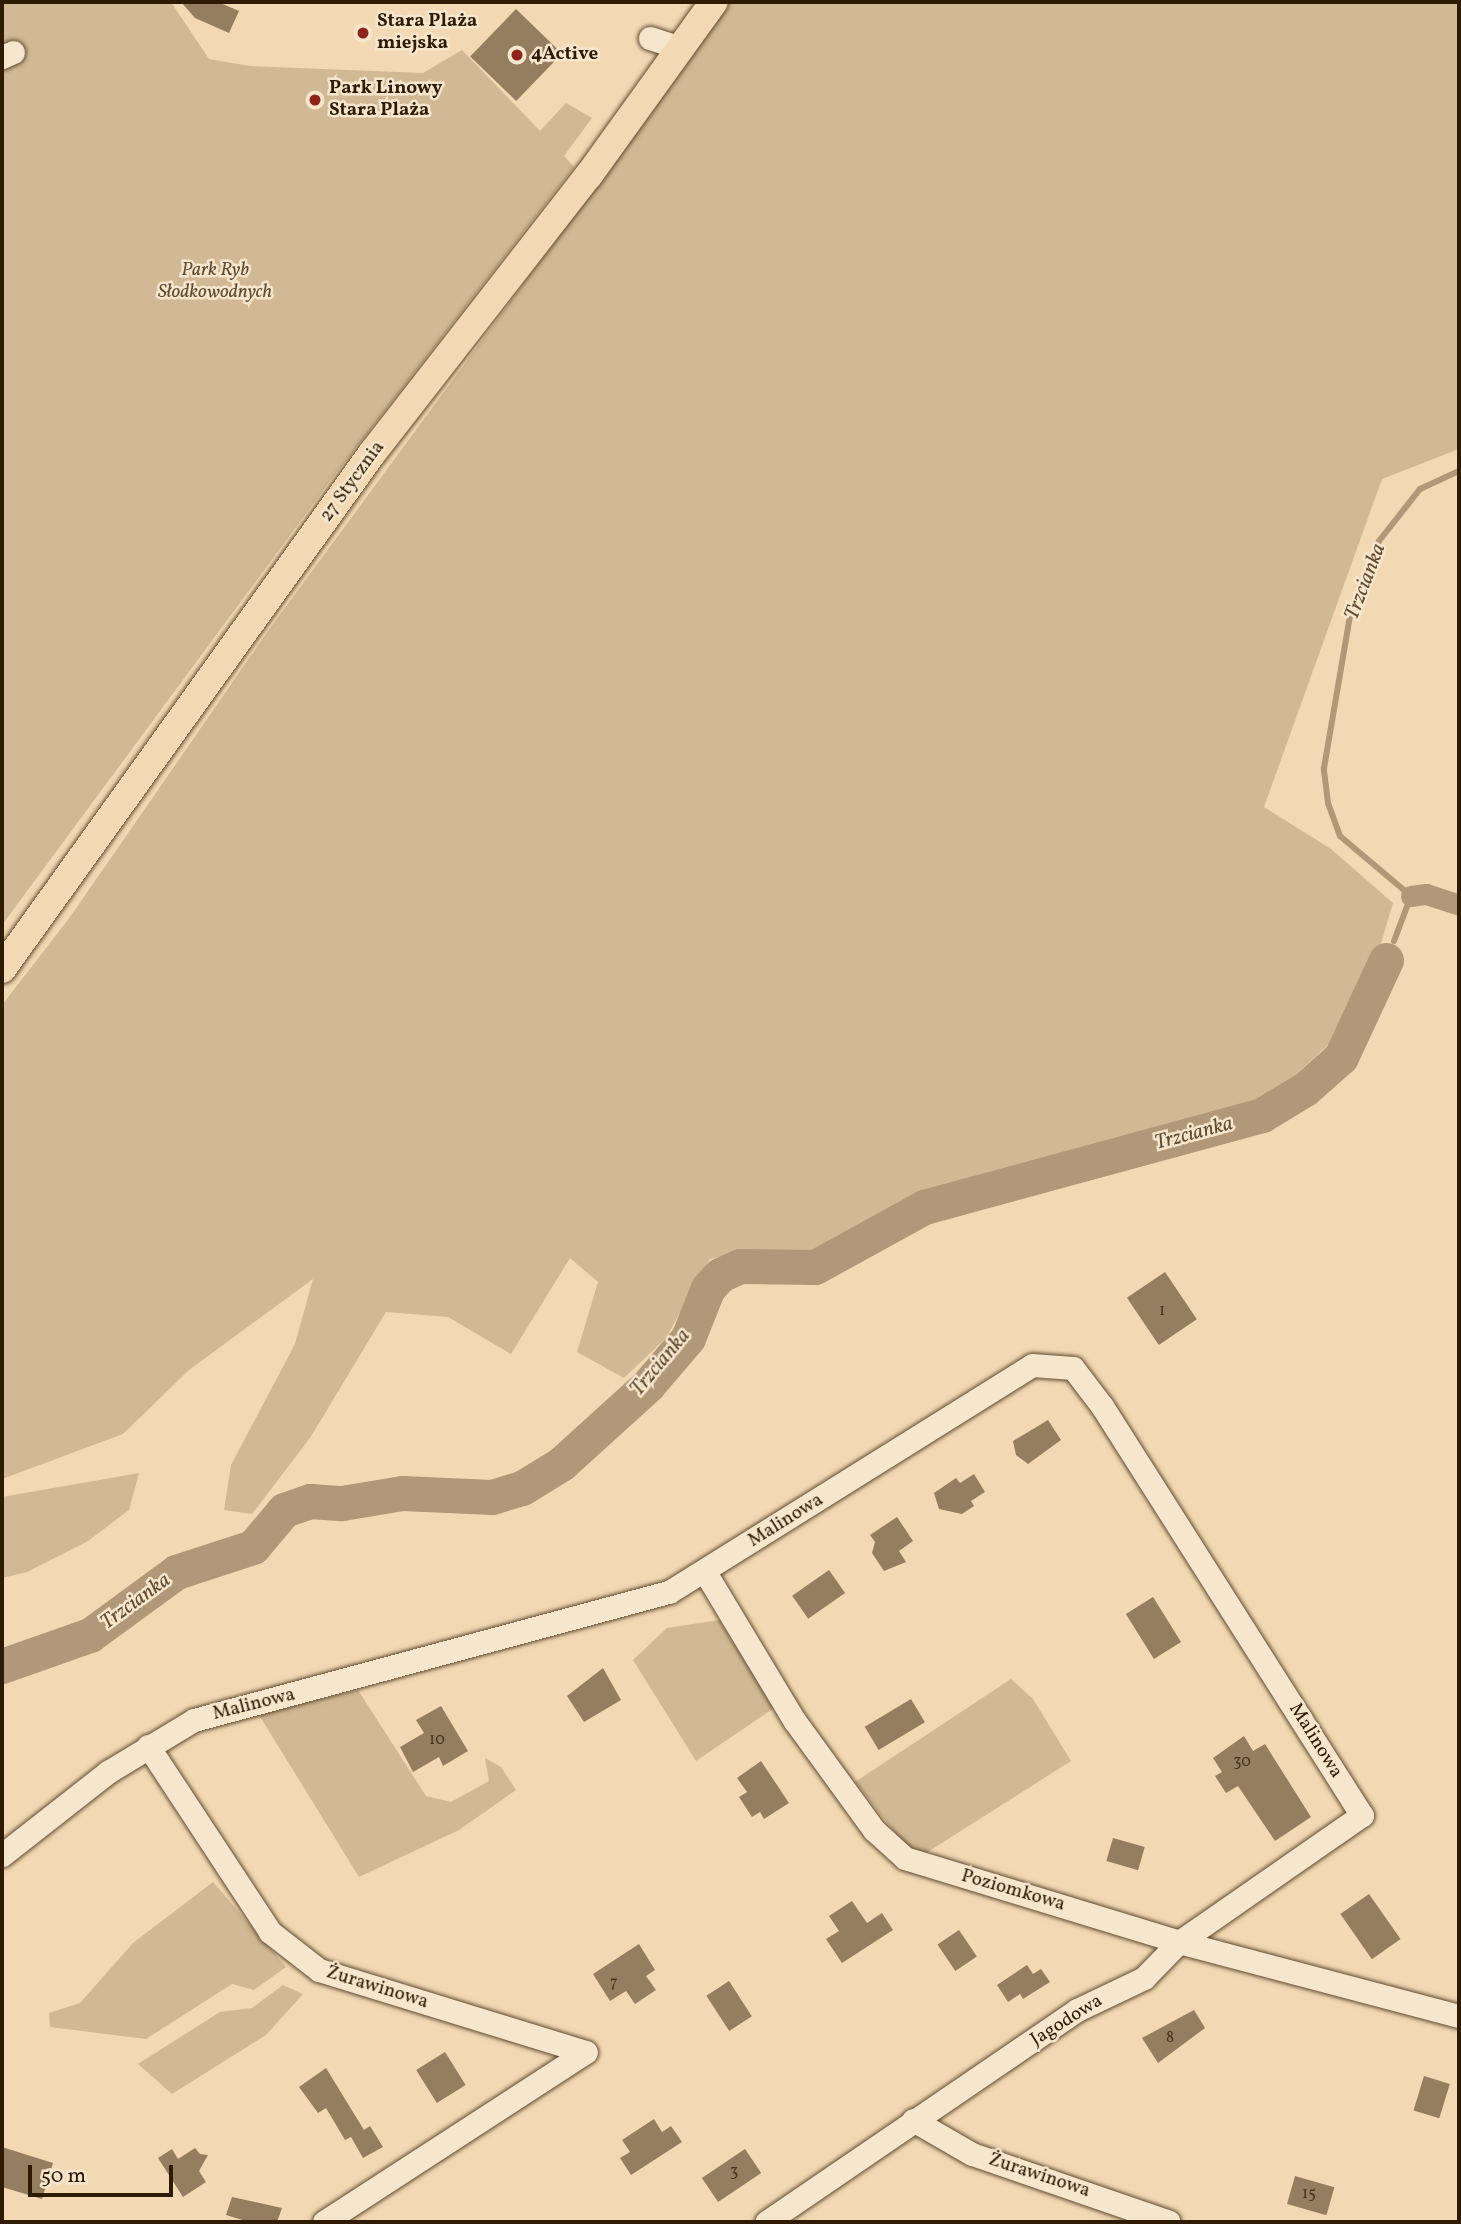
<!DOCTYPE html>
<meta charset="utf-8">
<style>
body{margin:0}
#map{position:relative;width:1461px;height:2224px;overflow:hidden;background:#f2d9b3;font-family:Vollkorn,serif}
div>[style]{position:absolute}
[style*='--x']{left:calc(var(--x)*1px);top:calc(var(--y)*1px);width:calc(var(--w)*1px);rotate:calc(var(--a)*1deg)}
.green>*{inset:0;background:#d1b995}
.stream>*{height:6px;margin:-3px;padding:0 3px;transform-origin:3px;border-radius:3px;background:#b09878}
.canal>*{height:21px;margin:-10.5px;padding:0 10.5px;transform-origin:10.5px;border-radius:10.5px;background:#b09878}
.river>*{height:35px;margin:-17.5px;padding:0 17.5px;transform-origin:17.5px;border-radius:17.5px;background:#b09878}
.building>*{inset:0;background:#947e5f;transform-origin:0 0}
.roads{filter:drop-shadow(0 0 2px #604a30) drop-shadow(0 0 2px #604a30)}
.minor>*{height:23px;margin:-11.5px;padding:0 11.5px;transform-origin:11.5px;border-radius:11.5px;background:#f7e6ce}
.major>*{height:28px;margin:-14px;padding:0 14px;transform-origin:14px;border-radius:14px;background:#f2d9b3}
.dots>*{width:19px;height:19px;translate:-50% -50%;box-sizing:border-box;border:4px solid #f7e6ce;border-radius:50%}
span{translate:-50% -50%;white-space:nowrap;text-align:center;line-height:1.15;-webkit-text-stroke:5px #f7e6ce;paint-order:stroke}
.number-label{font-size:16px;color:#48341b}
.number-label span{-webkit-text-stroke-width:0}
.poi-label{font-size:19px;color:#2f1b04;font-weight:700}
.left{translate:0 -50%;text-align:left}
.park-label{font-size:19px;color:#604a30;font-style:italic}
.street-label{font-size:19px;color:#2f1b04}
.water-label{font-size:21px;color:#634d32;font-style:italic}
.frame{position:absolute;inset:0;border:4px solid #2f1b04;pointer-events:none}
.scale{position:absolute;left:28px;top:2165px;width:145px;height:32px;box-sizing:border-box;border:4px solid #2f1b04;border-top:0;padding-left:9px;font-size:21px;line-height:24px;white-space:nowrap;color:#2f1b04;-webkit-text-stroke:5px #f7e6ce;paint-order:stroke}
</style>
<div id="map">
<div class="green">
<div style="clip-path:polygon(2px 2px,171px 2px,209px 59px,250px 66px,423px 73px,462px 50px,540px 131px,566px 103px,592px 118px,564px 156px,574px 167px,327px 485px,2px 925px)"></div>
<div style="clip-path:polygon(731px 2px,1459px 2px,1459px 449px,1382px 479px,1264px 807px,1331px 849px,1393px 903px,1377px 957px,1340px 1034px,1274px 1094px,1146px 1137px,908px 1198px,811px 1258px,741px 1253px,710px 1259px,666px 1338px,624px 1378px,577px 1352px,598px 1282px,570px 1258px,511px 1354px,448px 1317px,386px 1312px,310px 1438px,252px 1514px,224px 1510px,231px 1465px,295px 1344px,313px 1279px,189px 1370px,123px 1434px,2px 1479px,2px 1005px,70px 917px,268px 631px)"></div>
<div style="clip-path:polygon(139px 1473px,129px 1510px,88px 1541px,27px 1572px,2px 1578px,2px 1497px)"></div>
<div style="clip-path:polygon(719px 1620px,774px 1708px,696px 1761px,633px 1660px,667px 1628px)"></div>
<div style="clip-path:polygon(1011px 1679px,1033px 1699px,1071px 1761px,926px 1853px,909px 1850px,855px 1782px)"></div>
<div style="clip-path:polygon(358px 1690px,426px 1796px,451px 1802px,489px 1781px,485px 1758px,501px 1767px,516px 1790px,459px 1830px,359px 1877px,259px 1715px)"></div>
<div style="clip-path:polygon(213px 1882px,286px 1967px,254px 1990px,232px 1984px,146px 2039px,50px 2027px,49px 2013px,80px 2003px,133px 1943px)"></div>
<div style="clip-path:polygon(283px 1985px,303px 1994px,266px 2035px,172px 2094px,138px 2064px,220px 2012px,252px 2008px)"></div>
</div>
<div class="stream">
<div style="--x:1394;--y:941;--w:48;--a:-69.3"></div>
<div style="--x:1411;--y:896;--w:93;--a:-139.8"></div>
<div style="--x:1340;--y:836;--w:35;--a:-110"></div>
<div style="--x:1328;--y:803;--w:35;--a:-97"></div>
<div style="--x:1324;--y:768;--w:154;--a:-80.3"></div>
<div style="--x:1350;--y:616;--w:80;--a:-68.9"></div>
<div style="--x:1379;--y:541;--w:66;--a:-51.7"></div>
<div style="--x:1420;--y:489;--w:43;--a:-24.8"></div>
</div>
<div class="canal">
<div style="--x:1411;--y:896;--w:15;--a:-8"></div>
<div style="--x:1426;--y:894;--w:35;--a:18"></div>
</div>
<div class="river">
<div style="--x:2;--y:1666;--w:93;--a:-19.4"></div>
<div style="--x:90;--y:1635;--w:107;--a:-36.2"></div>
<div style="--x:176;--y:1572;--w:81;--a:-18"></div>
<div style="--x:253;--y:1547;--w:48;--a:-50"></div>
<div style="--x:284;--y:1510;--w:28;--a:-19"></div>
<div style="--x:310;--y:1501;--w:32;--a:4"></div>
<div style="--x:342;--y:1503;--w:61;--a:-9.5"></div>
<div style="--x:402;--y:1493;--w:90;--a:2.5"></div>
<div style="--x:492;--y:1497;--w:31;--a:-17"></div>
<div style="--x:522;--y:1488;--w:46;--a:-31.6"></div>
<div style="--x:561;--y:1464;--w:118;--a:-42.2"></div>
<div style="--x:648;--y:1385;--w:62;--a:-49.6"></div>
<div style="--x:688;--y:1338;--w:54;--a:-68.2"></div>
<div style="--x:708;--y:1288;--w:18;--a:-47"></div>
<div style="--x:720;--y:1275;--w:22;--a:-24"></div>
<div style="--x:740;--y:1266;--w:75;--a:0.8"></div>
<div style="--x:815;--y:1267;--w:124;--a:-28.8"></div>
<div style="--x:924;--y:1207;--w:350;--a:-15.2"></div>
<div style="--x:1262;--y:1115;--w:50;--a:-31.2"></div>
<div style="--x:1305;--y:1089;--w:48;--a:-41.6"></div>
<div style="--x:1341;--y:1057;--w:107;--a:-65.1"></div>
</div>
<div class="building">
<div style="clip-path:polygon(181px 2px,218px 2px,239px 11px,229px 33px,195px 18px)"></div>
<div style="left:516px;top:9px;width:64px;height:66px;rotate:44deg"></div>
<div style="left:1165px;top:1272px;width:57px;height:46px;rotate:56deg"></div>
<div style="clip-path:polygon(1048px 1420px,1061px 1440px,1028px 1464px,1016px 1455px,1013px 1441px)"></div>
<div style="clip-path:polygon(974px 1474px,985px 1492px,971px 1501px,974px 1506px,962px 1514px,939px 1509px,934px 1493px,956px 1478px,960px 1483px)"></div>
<div style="clip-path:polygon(897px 1517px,913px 1541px,899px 1551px,906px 1562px,884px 1571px,872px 1553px,875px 1542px,870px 1535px)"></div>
<div style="left:829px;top:1570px;width:28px;height:45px;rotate:55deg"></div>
<div style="left:1153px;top:1597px;width:53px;height:32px;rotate:58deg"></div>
<div style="clip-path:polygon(603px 1668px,621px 1700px,584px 1722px,567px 1696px)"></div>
<div style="left:911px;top:1699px;width:27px;height:54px;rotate:59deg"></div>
<div style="clip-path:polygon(441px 1706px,468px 1751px,443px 1766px,439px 1757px,413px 1772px,400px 1747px,424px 1733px,416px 1720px)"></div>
<div style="clip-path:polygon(1244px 1736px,1253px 1751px,1265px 1744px,1311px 1817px,1275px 1841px,1238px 1786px,1226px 1793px,1215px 1776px,1222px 1772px,1213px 1758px)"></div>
<div style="clip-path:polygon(761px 1761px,789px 1803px,764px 1819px,760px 1812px,752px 1817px,739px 1797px,747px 1792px,737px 1778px)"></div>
<div style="left:1113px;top:1838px;width:33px;height:24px;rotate:16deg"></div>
<div style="left:1369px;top:1894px;width:55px;height:35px;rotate:55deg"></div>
<div style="clip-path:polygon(852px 1901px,867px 1923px,882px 1913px,893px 1930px,842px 1963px,826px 1939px,839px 1931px,829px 1916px)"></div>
<div style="left:959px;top:1930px;width:32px;height:26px;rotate:56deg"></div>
<div style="clip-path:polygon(639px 1944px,655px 1970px,646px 1976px,656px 1990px,635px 2004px,626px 1991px,610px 2001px,593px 1974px)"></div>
<div style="clip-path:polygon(1027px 1965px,1033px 1974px,1041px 1969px,1050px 1982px,1023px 1999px,1020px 1994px,1008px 2002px,997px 1985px)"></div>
<div style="left:729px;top:1981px;width:42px;height:27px;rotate:57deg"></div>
<div style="clip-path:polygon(1194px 2010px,1205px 2028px,1158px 2063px,1142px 2038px)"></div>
<div style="left:445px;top:2052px;width:39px;height:34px;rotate:58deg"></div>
<div style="clip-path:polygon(326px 2068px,364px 2130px,370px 2126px,383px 2147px,363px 2158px,351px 2137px,345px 2140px,326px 2108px,318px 2113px,299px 2087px)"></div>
<div style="left:1424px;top:2076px;width:27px;height:36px;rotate:17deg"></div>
<div style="clip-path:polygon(654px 2119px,662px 2132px,671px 2126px,682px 2142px,631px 2175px,620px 2158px,630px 2152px,622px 2140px)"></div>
<div style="clip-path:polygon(2px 2147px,53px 2163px,42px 2199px,2px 2187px)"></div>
<div style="clip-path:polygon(195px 2148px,200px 2154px,208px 2155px,199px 2171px,206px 2182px,183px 2197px,158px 2158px,172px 2149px,178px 2159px)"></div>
<div style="left:745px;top:2149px;width:29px;height:52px;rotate:56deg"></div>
<div style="left:1295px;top:2176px;width:41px;height:29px;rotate:16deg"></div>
<div style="clip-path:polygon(232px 2197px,282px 2208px,277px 2222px,249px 2222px,226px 2215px)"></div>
</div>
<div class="roads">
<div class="minor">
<div style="--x:650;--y:38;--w:32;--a:18"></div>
<div style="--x:2;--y:57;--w:12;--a:-24"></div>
<div style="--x:705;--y:1572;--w:173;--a:59"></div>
<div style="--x:794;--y:1720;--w:136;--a:54"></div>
<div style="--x:874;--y:1830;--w:42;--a:42.1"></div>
<div style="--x:905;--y:1858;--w:287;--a:17"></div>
<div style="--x:1179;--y:1942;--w:290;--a:14.8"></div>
<div style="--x:148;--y:1746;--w:222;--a:56.7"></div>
<div style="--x:270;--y:1932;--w:62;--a:37.8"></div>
<div style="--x:319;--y:1970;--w:279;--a:17.1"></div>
<div style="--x:2;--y:1855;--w:135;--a:-38.1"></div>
<div style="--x:108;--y:1772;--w:100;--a:-31.2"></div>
<div style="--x:194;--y:1720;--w:492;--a:-15.1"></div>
<div style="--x:669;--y:1592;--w:428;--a:-32"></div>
<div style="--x:1032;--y:1365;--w:41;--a:4.2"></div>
<div style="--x:1073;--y:1368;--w:48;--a:52.7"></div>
<div style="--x:1102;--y:1406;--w:485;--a:57.6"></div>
<div style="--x:1362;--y:1815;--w:223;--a:145.2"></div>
<div style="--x:1179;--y:1942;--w:50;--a:134.2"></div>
<div style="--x:1144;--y:1978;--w:74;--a:154.5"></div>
<div style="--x:1077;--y:2010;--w:376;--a:145.7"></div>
<div style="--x:913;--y:2120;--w:68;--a:30"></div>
<div style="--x:972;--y:2154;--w:208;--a:19"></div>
<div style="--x:324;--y:2222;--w:312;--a:-33"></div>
</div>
<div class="major">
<div style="--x:2;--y:969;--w:636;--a:-54.34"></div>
<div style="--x:373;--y:452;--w:351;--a:-52.1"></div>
<div style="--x:589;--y:175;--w:213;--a:-54.2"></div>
</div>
</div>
<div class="dots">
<div style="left:363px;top:33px;background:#8f2418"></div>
<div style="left:517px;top:55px;background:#8f2418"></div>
<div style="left:315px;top:100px;background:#8f2418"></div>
</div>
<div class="number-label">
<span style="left:1162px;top:1311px">1</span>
<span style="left:437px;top:1740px">10</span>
<span style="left:1242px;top:1762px">30</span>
<span style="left:614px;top:1983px">7</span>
<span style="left:1170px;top:2038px">8</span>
<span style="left:734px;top:2172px">3</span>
<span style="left:1309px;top:2194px">15</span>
</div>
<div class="poi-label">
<span class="left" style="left:377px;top:33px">Stara Plaża<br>miejska</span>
<span class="left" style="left:531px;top:55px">4Active</span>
<span class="left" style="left:329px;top:100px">Park Linowy<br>Stara Plaża</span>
</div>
<div class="park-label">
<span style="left:215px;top:282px">Park Ryb<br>Słodkowodnych</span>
</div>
<div class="street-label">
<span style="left:353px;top:482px;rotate:-54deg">27 Stycznia</span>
<span style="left:786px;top:1521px;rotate:-32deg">Malinowa</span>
<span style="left:254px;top:1705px;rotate:-14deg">Malinowa</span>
<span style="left:1315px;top:1741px;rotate:58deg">Malinowa</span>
<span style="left:1013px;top:1891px;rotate:16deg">Poziomkowa</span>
<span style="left:377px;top:1988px;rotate:17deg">Żurawinowa</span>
<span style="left:1067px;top:2021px;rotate:-32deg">Jagodowa</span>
<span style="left:1039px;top:2176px;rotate:18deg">Żurawinowa</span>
</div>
<div class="water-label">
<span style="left:1366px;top:582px;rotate:-69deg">Trzcianka</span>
<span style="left:1194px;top:1134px;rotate:-15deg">Trzcianka</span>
<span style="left:661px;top:1363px;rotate:-50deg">Trzcianka</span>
<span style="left:136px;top:1602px;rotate:-36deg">Trzcianka</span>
</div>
<div class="frame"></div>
<div class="scale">50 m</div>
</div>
